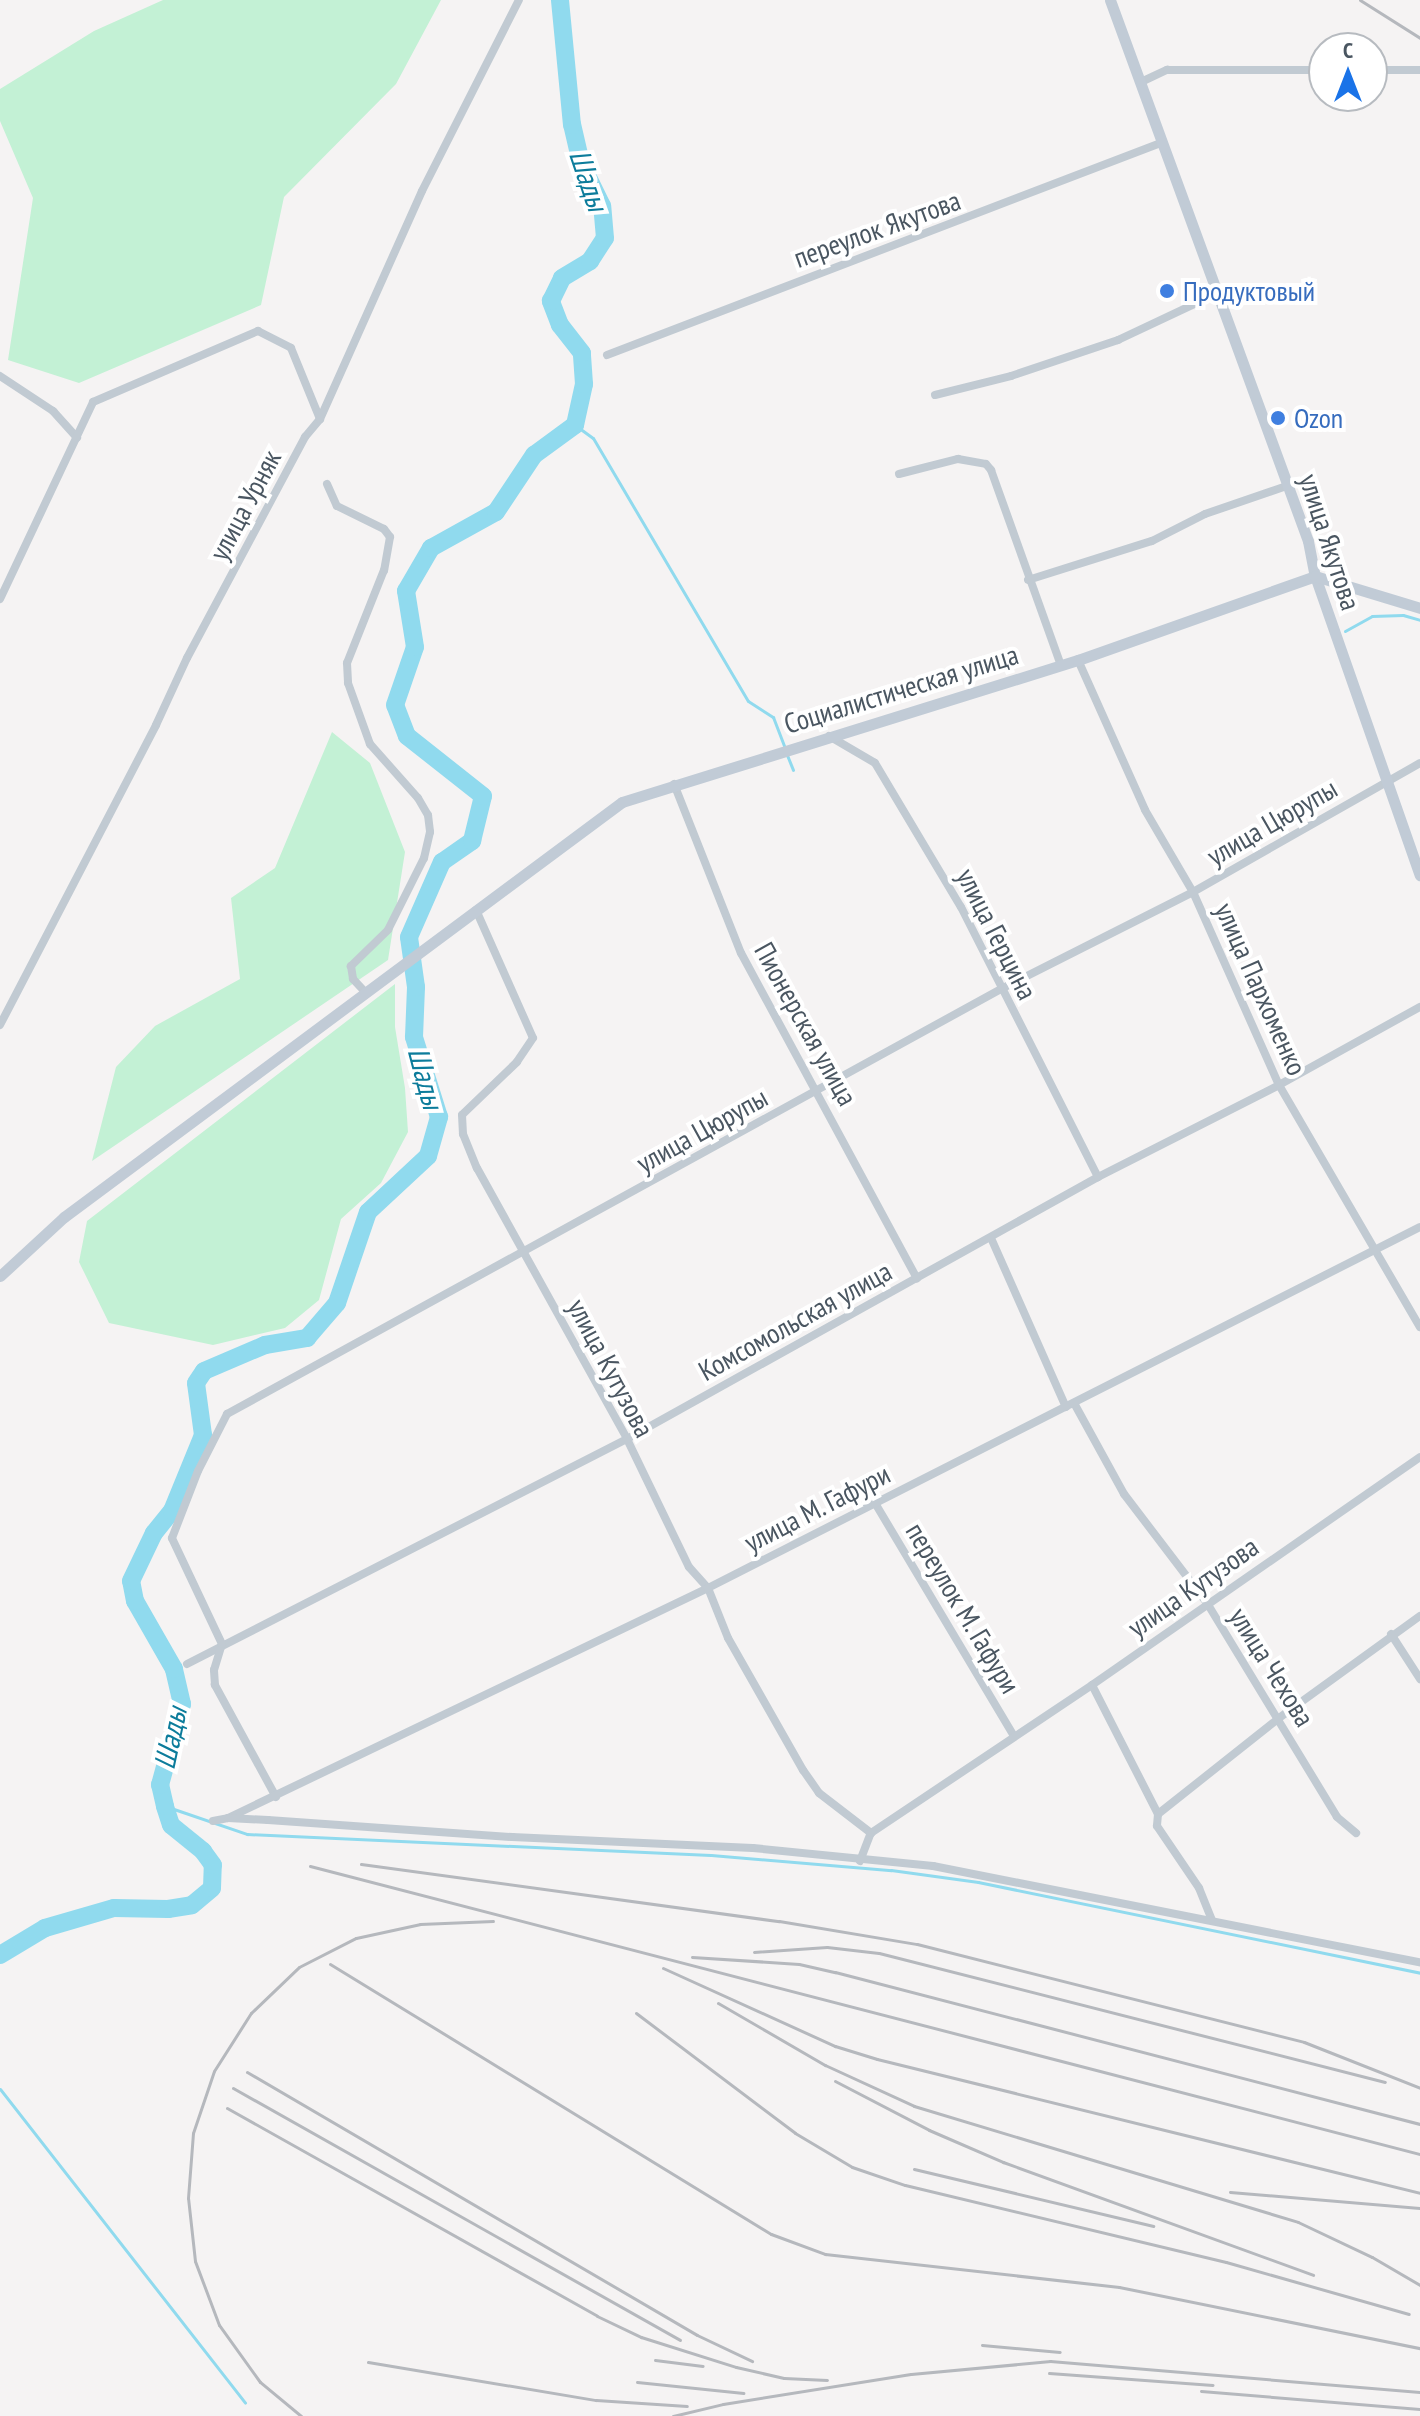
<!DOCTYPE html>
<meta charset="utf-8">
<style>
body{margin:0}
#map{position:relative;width:1420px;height:2416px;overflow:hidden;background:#f5f3f3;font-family:"PT Sans Narrow",sans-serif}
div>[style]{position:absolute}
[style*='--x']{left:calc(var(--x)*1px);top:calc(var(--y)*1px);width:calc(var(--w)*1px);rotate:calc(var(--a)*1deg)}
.green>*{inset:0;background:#c3f1d5}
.stream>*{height:3px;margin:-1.5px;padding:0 1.5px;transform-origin:1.5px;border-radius:1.5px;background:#90daee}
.river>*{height:18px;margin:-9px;padding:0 9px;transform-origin:9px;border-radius:9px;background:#90daee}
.street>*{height:8px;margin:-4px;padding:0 4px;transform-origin:4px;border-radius:4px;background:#c1cad2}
.secondary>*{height:11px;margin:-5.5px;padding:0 5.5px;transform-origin:5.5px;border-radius:5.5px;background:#c1cbd6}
.rail>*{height:3px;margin:-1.5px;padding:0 1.5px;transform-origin:1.5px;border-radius:1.5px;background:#b5b8bd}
.dots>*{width:22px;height:22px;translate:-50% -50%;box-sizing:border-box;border:4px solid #fff;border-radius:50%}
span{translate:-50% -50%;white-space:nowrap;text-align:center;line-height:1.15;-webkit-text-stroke:8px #fff;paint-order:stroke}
.street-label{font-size:28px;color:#4a5661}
.shop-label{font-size:28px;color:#366cbe}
.left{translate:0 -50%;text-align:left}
.water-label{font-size:30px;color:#0c7c9b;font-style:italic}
.north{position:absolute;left:1308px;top:32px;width:80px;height:80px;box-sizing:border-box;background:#fff;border:2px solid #b7bbc0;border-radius:50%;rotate:0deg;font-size:22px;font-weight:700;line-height:32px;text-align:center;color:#4a5661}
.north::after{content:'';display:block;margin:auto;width:28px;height:36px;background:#1a73e8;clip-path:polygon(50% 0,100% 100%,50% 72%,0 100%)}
</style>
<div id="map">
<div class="green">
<div style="clip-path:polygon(163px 0,441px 0,396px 84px,284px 197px,261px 305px,79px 383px,8px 360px,33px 198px,0 121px,0 89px,94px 31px)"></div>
<div style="clip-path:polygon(332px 732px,370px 763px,405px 852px,388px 960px,92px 1161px,116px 1067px,155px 1026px,240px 979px,231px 898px,275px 868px)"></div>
<div style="clip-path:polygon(395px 984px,395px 1027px,405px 1088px,408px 1132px,381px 1183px,341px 1219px,319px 1300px,285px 1328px,213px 1345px,109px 1323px,79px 1262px,87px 1221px)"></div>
</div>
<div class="stream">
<div style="--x:575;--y:425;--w:22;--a:36"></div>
<div style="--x:593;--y:438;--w:305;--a:59.5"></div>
<div style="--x:748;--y:701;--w:30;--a:33"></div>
<div style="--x:773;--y:717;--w:33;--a:69"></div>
<div style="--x:1345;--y:631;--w:31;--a:-29"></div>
<div style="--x:1372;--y:616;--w:31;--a:-2"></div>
<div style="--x:1403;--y:615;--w:18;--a:16"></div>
<div style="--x:787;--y:755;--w:16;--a:68"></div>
<div style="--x:165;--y:1806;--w:87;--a:18.9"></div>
<div style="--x:247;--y:1834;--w:464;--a:2.6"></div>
<div style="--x:711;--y:1855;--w:181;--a:4.8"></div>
<div style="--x:891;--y:1870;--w:88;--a:7.9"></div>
<div style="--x:978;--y:1882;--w:451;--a:11.6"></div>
<div style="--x:0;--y:2089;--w:398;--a:52"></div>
</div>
<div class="river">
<div style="--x:0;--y:1955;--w:52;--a:-31"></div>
<div style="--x:45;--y:1928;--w:72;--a:-16.2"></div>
<div style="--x:114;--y:1908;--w:54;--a:1.1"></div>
<div style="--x:168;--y:1909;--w:24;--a:-9"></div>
<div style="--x:192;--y:1905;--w:26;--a:-40"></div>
<div style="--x:212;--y:1888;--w:23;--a:-88"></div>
<div style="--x:213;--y:1865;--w:17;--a:-126"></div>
<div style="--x:203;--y:1851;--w:41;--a:-140.9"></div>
<div style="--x:171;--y:1825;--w:20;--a:-108"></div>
<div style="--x:165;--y:1806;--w:22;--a:-103"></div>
<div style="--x:160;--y:1785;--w:84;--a:-74.8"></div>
<div style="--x:182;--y:1704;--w:36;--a:-103"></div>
<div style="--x:174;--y:1669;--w:78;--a:-119.8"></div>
<div style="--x:135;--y:1601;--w:20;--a:-101"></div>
<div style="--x:131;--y:1581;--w:53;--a:-64.4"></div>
<div style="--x:154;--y:1533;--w:28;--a:-51"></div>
<div style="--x:172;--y:1511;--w:82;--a:-67.8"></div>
<div style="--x:203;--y:1435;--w:52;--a:-97.7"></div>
<div style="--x:196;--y:1383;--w:14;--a:-56"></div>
<div style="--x:204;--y:1371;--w:66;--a:-23.1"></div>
<div style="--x:265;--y:1345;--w:43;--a:-9.5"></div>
<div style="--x:307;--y:1338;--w:46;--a:-49.4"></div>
<div style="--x:337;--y:1303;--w:96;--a:-71.2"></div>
<div style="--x:368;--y:1212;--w:82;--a:-43"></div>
<div style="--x:428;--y:1156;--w:41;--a:-74.2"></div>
<div style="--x:439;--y:1117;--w:84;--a:-107.4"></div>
<div style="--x:414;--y:1037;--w:50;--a:-87.7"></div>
<div style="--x:416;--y:987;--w:50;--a:-98"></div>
<div style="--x:409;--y:937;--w:82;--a:-66.3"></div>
<div style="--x:442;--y:862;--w:37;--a:-35"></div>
<div style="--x:472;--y:841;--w:46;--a:-76.3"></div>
<div style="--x:483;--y:796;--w:97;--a:-141.7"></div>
<div style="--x:407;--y:736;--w:33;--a:-111"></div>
<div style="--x:395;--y:705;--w:61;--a:-71"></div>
<div style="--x:415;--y:647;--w:57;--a:-99.1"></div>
<div style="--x:406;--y:591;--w:50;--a:-59.8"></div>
<div style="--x:431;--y:548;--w:74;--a:-29"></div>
<div style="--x:496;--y:512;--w:69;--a:-56.3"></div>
<div style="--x:534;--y:455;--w:51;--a:-36.2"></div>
<div style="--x:575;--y:425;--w:42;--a:-77.6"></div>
<div style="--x:584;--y:384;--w:31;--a:-94"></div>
<div style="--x:582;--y:353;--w:36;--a:-128"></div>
<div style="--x:560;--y:325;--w:26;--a:-111"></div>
<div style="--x:551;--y:301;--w:25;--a:-64"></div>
<div style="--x:562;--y:278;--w:33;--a:-31"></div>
<div style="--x:590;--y:261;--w:27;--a:-57"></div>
<div style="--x:605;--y:238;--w:32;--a:-95"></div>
<div style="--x:602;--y:206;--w:48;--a:-116"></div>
<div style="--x:581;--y:163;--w:39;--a:-103"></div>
<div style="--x:572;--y:125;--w:126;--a:-95.5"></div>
</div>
<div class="street">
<div style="--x:1372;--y:70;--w:48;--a:0"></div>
<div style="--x:1141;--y:82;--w:29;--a:-25"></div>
<div style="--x:1167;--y:70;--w:157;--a:0"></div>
<div style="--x:607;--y:355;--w:595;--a:-20.96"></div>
<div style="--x:0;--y:376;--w:64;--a:33.4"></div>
<div style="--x:53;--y:411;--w:36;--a:48"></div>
<div style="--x:935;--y:395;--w:78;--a:-14"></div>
<div style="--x:1011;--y:376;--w:113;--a:-18.6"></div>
<div style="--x:1118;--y:340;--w:110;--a:-25.2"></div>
<div style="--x:899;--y:474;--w:61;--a:-14.3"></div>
<div style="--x:958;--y:459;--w:28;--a:10"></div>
<div style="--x:986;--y:464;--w:8;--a:50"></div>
<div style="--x:991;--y:470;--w:207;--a:70.3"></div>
<div style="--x:327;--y:484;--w:24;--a:66"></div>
<div style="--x:337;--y:506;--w:52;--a:26.1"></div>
<div style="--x:384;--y:529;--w:10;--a:53"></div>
<div style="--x:390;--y:537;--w:34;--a:100"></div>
<div style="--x:384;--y:570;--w:100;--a:111.7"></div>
<div style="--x:347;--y:663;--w:20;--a:87"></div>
<div style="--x:348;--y:683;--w:65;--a:70.2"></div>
<div style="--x:370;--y:744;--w:72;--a:48.4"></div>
<div style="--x:418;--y:798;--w:20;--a:60"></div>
<div style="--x:428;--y:815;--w:17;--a:83"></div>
<div style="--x:430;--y:832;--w:27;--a:103"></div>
<div style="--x:424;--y:858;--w:80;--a:116.6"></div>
<div style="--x:388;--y:930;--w:52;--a:135.8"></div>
<div style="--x:351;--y:966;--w:13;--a:81"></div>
<div style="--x:353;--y:979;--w:19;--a:47"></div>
<div style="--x:1028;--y:580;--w:130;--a:-17.5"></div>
<div style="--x:1152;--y:541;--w:59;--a:-27"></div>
<div style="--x:1205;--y:514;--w:87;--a:-18.9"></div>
<div style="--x:0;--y:599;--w:218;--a:-64.7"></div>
<div style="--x:93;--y:402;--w:180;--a:-23.3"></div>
<div style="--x:258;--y:331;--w:37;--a:27"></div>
<div style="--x:291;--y:348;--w:77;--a:67.8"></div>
<div style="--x:1078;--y:660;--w:164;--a:65.9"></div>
<div style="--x:1145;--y:810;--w:95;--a:59.7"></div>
<div style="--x:1193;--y:892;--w:211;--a:66"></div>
<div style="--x:1279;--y:1085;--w:280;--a:59.8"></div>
<div style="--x:829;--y:736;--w:53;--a:30.4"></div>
<div style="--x:875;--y:763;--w:168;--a:59.2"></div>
<div style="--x:961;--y:907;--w:303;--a:63.1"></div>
<div style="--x:674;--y:784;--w:182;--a:68.4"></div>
<div style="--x:741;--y:953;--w:370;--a:61.6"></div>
<div style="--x:476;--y:910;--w:140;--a:66"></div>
<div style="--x:533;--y:1038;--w:29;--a:124"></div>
<div style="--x:517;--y:1062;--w:76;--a:136.1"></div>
<div style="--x:462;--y:1115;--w:19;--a:87"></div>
<div style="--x:463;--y:1134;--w:37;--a:68"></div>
<div style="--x:477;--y:1168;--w:310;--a:61"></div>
<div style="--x:627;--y:1439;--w:142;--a:64.2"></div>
<div style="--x:689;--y:1567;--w:28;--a:48"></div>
<div style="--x:708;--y:1588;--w:54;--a:68.2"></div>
<div style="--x:728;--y:1638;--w:152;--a:60.4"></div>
<div style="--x:803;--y:1770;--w:28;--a:55"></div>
<div style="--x:819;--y:1793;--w:66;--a:37.6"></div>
<div style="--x:0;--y:1025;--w:338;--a:-62.5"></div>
<div style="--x:156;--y:725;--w:74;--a:-65.2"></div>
<div style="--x:187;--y:658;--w:251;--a:-61.9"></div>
<div style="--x:305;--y:437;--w:23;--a:-50"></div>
<div style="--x:320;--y:419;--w:250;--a:-65.9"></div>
<div style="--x:422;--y:191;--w:214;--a:-63.1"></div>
<div style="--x:991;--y:1238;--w:185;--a:66.1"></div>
<div style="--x:1074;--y:1403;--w:104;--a:61.2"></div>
<div style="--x:1124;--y:1494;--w:137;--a:52.7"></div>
<div style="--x:1207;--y:1603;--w:250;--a:58.7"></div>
<div style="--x:1337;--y:1817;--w:25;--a:40"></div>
<div style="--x:875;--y:1503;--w:271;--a:59.2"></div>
<div style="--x:1391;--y:1634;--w:54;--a:57.2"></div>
<div style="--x:187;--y:1664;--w:494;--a:-27.1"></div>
<div style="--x:627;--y:1439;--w:539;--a:-29.09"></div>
<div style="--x:1098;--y:1177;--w:203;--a:-26.9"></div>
<div style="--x:1279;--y:1085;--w:161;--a:-29"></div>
<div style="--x:1092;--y:1685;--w:145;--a:62.9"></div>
<div style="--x:1158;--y:1814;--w:12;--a:95"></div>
<div style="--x:1157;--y:1826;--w:75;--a:55.9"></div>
<div style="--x:1199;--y:1888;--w:35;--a:68"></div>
<div style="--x:276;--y:1797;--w:128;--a:-118.6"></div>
<div style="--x:215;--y:1685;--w:15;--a:-94"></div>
<div style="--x:214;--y:1670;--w:27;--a:-73"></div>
<div style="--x:222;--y:1644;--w:117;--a:-115.3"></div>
<div style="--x:172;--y:1538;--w:72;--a:-68.8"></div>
<div style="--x:198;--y:1471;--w:64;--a:-63"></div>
<div style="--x:227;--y:1414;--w:883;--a:-28.77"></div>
<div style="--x:1001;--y:989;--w:215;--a:-26.8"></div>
<div style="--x:1193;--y:892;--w:261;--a:-29.6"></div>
<div style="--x:1158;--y:1814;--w:154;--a:-38.4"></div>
<div style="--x:1279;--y:1718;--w:174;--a:-35.9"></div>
<div style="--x:228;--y:1818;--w:532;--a:-25.6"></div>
<div style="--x:708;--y:1588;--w:798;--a:-26.89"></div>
<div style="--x:213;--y:1821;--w:15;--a:-11"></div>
<div style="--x:228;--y:1818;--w:40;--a:2.9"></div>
<div style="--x:268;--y:1820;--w:245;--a:4"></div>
<div style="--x:512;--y:1837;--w:241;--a:2.6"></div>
<div style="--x:753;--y:1848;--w:181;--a:5.7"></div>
<div style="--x:933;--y:1866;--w:496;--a:11.2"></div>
<div style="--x:860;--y:1861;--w:30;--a:-69"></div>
<div style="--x:871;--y:1833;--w:266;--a:-33.8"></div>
<div style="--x:1092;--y:1685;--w:399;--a:-34.8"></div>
</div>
<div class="secondary">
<div style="--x:1110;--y:0;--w:576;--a:69.9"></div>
<div style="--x:1308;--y:541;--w:36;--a:79"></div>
<div style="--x:1315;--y:576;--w:317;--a:70.7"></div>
<div style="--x:0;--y:1276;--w:87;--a:-42.7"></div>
<div style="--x:64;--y:1217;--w:695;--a:-36.64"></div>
<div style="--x:622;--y:802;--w:478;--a:-17.3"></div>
<div style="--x:1078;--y:660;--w:251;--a:-19.5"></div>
<div style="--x:1315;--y:576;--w:110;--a:16.9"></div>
</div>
<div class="rail">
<div style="--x:1360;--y:0;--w:71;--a:32.3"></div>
<div style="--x:361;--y:1864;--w:422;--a:7.8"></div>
<div style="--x:779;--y:1921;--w:140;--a:9.5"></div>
<div style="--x:917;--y:1944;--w:399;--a:14.2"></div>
<div style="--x:1304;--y:2042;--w:125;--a:21.6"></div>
<div style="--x:310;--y:1866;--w:1147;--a:14.55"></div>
<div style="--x:754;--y:1952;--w:73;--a:-3.9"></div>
<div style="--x:827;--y:1947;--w:52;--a:6.6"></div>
<div style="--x:879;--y:1953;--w:522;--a:14.3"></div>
<div style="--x:692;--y:1957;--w:107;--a:3.7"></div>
<div style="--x:799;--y:1964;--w:37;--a:13"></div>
<div style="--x:835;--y:1972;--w:604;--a:14.57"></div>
<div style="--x:330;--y:1964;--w:517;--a:31.48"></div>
<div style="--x:771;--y:2234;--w:58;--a:20.3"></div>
<div style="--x:825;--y:2254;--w:296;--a:6.4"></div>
<div style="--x:1119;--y:2287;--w:307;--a:11.5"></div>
<div style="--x:663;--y:1968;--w:189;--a:24.4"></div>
<div style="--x:835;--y:2046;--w:44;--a:17.2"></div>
<div style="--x:877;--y:2059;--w:559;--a:13.86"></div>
<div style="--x:718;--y:2003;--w:124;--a:30.1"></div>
<div style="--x:825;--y:2065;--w:98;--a:24.7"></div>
<div style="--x:914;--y:2106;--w:401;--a:16.8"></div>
<div style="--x:1298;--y:2222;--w:82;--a:25.3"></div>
<div style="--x:1372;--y:2257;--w:56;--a:30.3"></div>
<div style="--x:636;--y:2013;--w:199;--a:37"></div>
<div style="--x:795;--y:2133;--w:66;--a:30.8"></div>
<div style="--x:852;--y:2167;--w:56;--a:18.8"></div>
<div style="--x:905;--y:2185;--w:330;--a:13.5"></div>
<div style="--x:1226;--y:2262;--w:190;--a:15.9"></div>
<div style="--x:247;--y:2072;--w:521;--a:30.3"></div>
<div style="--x:697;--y:2335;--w:61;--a:25.3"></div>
<div style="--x:835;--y:2081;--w:106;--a:27.5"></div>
<div style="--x:929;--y:2130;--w:81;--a:23.4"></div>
<div style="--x:1003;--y:2162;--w:330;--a:20"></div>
<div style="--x:233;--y:2088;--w:513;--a:29.41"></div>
<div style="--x:227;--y:2108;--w:424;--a:29.3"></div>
<div style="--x:597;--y:2316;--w:49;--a:25.5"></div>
<div style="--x:641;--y:2337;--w:100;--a:17.5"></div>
<div style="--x:736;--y:2367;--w:49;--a:12.9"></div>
<div style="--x:784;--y:2378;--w:43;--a:2.7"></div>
<div style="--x:914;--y:2169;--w:246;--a:13.4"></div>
<div style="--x:1230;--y:2192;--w:191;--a:4.8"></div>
<div style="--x:982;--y:2345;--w:78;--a:5.1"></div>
<div style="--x:655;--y:2360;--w:48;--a:7.1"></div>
<div style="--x:368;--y:2362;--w:231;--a:9.5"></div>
<div style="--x:596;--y:2400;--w:91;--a:3.8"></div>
<div style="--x:1049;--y:2373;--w:164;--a:4.2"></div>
<div style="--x:637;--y:2382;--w:107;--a:5.9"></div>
<div style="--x:1201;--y:2391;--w:220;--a:4.7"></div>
<div style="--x:301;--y:2416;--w:53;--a:-140.3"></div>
<div style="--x:260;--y:2382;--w:70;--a:-125.7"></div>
<div style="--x:219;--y:2325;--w:68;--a:-110.6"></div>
<div style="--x:195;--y:2261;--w:63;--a:-96.3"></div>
<div style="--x:188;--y:2198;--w:65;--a:-85.6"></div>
<div style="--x:193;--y:2133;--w:65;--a:-71.3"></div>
<div style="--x:214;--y:2071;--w:69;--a:-57.5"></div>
<div style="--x:251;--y:2013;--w:66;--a:-43.8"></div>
<div style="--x:299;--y:1967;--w:64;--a:-27"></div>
<div style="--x:356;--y:1938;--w:66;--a:-12.3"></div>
<div style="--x:420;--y:1924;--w:73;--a:-2.4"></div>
<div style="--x:673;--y:2416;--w:51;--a:-13.5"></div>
<div style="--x:723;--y:2404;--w:190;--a:-9.1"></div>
<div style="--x:911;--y:2374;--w:140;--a:-5.3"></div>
<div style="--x:1050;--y:2361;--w:371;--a:4.8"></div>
</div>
<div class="dots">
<div style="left:1167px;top:291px;background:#3f7fe0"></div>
<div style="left:1278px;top:418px;background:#3f7fe0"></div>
</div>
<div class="street-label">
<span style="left:877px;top:229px;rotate:-20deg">переулок Якутова</span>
<span style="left:245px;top:505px;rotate:-62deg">улица Урняк</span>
<span style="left:1330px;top:542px;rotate:72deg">улица Якутова</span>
<span style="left:901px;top:689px;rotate:-17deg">Социалистическая улица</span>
<span style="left:1272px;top:822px;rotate:-30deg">улица Цюрупы</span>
<span style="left:997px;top:934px;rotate:63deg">улица Герцина</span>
<span style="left:1261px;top:989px;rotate:66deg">улица Пархоменко</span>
<span style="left:806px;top:1024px;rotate:61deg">Пионерская улица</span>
<span style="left:702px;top:1130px;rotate:-29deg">улица Цюрупы</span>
<span style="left:795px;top:1321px;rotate:-29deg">Комсомольская улица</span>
<span style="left:611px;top:1368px;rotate:62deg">улица Кутузова</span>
<span style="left:817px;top:1508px;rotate:-27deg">улица М. Гафури</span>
<span style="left:1193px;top:1587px;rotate:-35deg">улица Кутузова</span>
<span style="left:963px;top:1608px;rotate:59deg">переулок М. Гафури</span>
<span style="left:1272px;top:1667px;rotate:58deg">улица Чехова</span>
</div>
<div class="shop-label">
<span class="left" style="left:1183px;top:291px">Продуктовый</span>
<span class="left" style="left:1294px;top:418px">Ozon</span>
</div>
<div class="water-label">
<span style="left:589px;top:180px;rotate:71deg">Шады</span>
<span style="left:426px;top:1078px;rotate:75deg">Шады</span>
<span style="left:170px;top:1738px;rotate:-78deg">Шады</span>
</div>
<div class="north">С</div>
</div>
